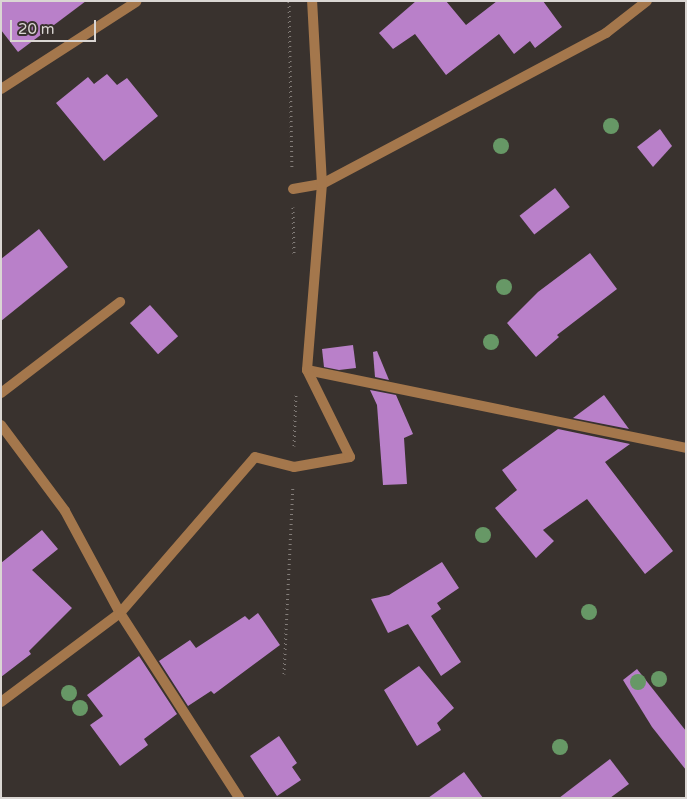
<!DOCTYPE html>
<style>
body{margin:0}
#map{position:relative;width:687px;height:799px;overflow:hidden;background:#39322e;font-family:"Varela Round",sans-serif}
div>[style]{position:absolute}
[style*='--x']{left:calc(var(--x)*1px);top:calc(var(--y)*1px);width:calc(var(--w)*1px);rotate:calc(var(--a)*1deg)}
.building>*{inset:0;background:#b980c9;transform-origin:0 0}
.path>*{height:3px;margin-top:-1.5px;transform-origin:0;background:repeating-linear-gradient(90deg,#837d79 0 1px,transparent 0 5px)}
.minor>*{height:10px;margin:-5px;padding:0 5px;transform-origin:5px;border-radius:5px;background:#a4774c}
.trees>*{width:16px;height:16px;margin:-8px;border-radius:50%;background:#679866}
span{translate:-50% -50%;white-space:nowrap;text-align:center;line-height:1.15;-webkit-text-stroke:5px #39322e;paint-order:stroke}
.frame{position:absolute;inset:0;border:2px solid #dad6d3;pointer-events:none}
.scale{position:absolute;left:10px;top:20px;width:86px;height:22px;box-sizing:border-box;border:2px solid #dad6d3;border-top:0;padding-left:6px;font-size:15px;line-height:18px;white-space:nowrap;color:#dad6d3;-webkit-text-stroke:4px #39322e;paint-order:stroke}
</style>
<div id="map">
<div class="building">
<div style="clip-path:polygon(1px 1px,86px 1px,18px 52px,1px 30px)"></div>
<div style="clip-path:polygon(416px 1px,446px 1px,466px 25px,497px 1px,543px 1px,562px 27px,535px 48px,530px 41px,514px 54px,499px 34px,446px 75px,415px 34px,393px 49px,379px 33px)"></div>
<div style="clip-path:polygon(107px 74px,117px 85px,127px 78px,158px 116px,104px 161px,56px 103px,88px 77px,94px 84px)"></div>
<div style="clip-path:polygon(660px 129px,672px 146px,653px 167px,637px 147px)"></div>
<div style="left:555px;top:188px;width:24px;height:45px;rotate:52deg"></div>
<div style="clip-path:polygon(39px 229px,68px 267px,1px 321px,1px 259px)"></div>
<div style="clip-path:polygon(590px 253px,617px 289px,557px 335px,559px 337px,536px 357px,507px 323px,538px 292px)"></div>
<div style="left:150px;top:305px;width:42px;height:27px;rotate:48deg"></div>
<div style="clip-path:polygon(353px 345px,356px 368px,339px 370px,324px 367px,322px 349px)"></div>
<div style="clip-path:polygon(377px 351px,389px 380px,375px 377px,373px 352px)"></div>
<div style="clip-path:polygon(370px 390px,396px 395px,413px 434px,404px 438px,407px 484px,383px 485px,377px 405px)"></div>
<div style="clip-path:polygon(604px 395px,629px 429px,573px 418px)"></div>
<div style="clip-path:polygon(558px 429px,630px 444px,605px 462px,673px 551px,645px 574px,587px 499px,543px 530px,554px 541px,536px 558px,495px 508px,517px 490px,502px 470px)"></div>
<div style="clip-path:polygon(42px 530px,58px 549px,32px 570px,72px 608px,29px 651px,31px 654px,1px 677px,1px 563px)"></div>
<div style="clip-path:polygon(442px 562px,459px 588px,437px 603px,441px 609px,431px 616px,461px 662px,441px 676px,408px 624px,388px 633px,371px 599px,389px 595px)"></div>
<div style="clip-path:polygon(258px 613px,280px 645px,214px 694px,211px 691px,188px 706px,159px 661px,190px 640px,196px 648px,245px 616px,249px 620px)"></div>
<div style="clip-path:polygon(139px 656px,177px 714px,144px 739px,148px 745px,120px 766px,90px 725px,103px 716px,87px 695px)"></div>
<div style="clip-path:polygon(419px 666px,454px 708px,437px 723px,441px 730px,417px 746px,384px 690px)"></div>
<div style="clip-path:polygon(637px 669px,686px 731px,686px 770px,652px 727px,623px 680px)"></div>
<div style="clip-path:polygon(279px 736px,297px 763px,292px 767px,301px 780px,277px 796px,250px 756px)"></div>
<div style="clip-path:polygon(610px 759px,629px 784px,610px 798px,559px 798px)"></div>
<div style="clip-path:polygon(464px 772px,483px 798px,428px 798px)"></div>
</div>
<div class="path">
<div style="--x:289;--y:1;--w:168;--a:89"></div>
<div style="--x:293;--y:207;--w:49;--a:88.8"></div>
<div style="--x:294;--y:446;--w:51;--a:-87.8"></div>
<div style="--x:284;--y:674;--w:189;--a:-87.3"></div>
</div>
<div class="minor">
<div style="--x:1;--y:89;--w:161;--a:-32.8"></div>
<div style="--x:293;--y:189;--w:29;--a:-10"></div>
<div style="--x:322;--y:184;--w:322;--a:-28"></div>
<div style="--x:606;--y:33;--w:52;--a:-38"></div>
<div style="--x:307;--y:370;--w:387;--a:11.6"></div>
<div style="--x:1;--y:393;--w:150;--a:-37.4"></div>
<div style="--x:1;--y:425;--w:107;--a:53.3"></div>
<div style="--x:65;--y:511;--w:116;--a:61.7"></div>
<div style="--x:120;--y:613;--w:220;--a:57.2"></div>
<div style="--x:1;--y:702;--w:149;--a:-36.8"></div>
<div style="--x:120;--y:613;--w:206;--a:-49.1"></div>
<div style="--x:255;--y:457;--w:40;--a:14.4"></div>
<div style="--x:294;--y:467;--w:57;--a:-10.1"></div>
<div style="--x:350;--y:457;--w:97;--a:-116.3"></div>
<div style="--x:307;--y:370;--w:187;--a:-85.4"></div>
<div style="--x:322;--y:184;--w:183;--a:-93.1"></div>
</div>
<div class="trees">
<div style="left:611px;top:126px"></div>
<div style="left:501px;top:146px"></div>
<div style="left:504px;top:287px"></div>
<div style="left:491px;top:342px"></div>
<div style="left:483px;top:535px"></div>
<div style="left:589px;top:612px"></div>
<div style="left:659px;top:679px"></div>
<div style="left:638px;top:682px"></div>
<div style="left:69px;top:693px"></div>
<div style="left:80px;top:708px"></div>
<div style="left:560px;top:747px"></div>
</div>
<div class="frame"></div>
<div class="scale">20 m</div>
</div>
